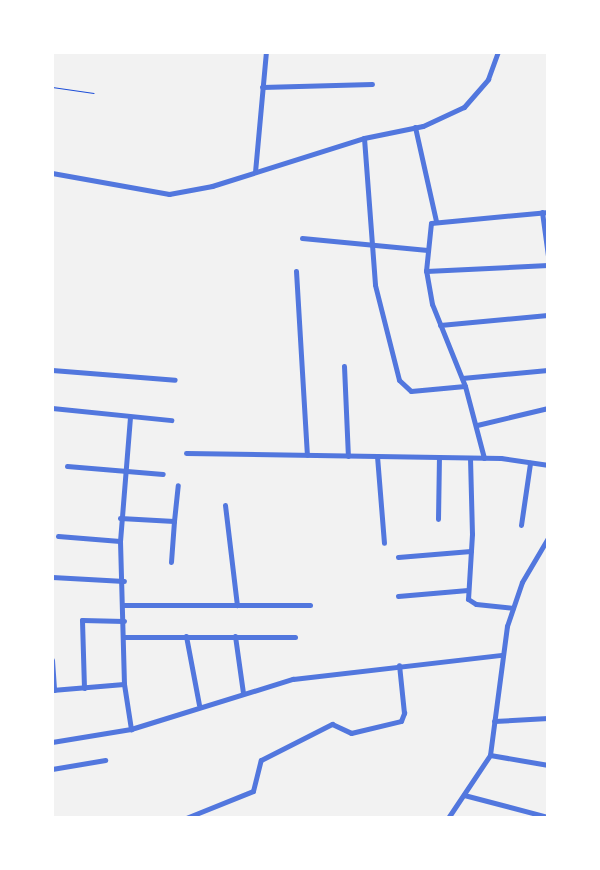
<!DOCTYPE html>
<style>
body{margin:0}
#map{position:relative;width:600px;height:870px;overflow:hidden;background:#f2f2f2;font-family:Barlow,sans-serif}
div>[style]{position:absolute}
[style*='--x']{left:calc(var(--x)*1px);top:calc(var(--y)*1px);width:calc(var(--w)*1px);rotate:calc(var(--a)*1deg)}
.path>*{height:1px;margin:-0.5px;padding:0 0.5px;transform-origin:0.5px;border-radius:0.5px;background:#1d4ed8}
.minor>*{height:5px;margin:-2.5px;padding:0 2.5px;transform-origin:2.5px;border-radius:2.5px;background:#5277de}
span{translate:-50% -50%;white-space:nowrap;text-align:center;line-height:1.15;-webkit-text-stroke:5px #fff;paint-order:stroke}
.frame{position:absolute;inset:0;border:54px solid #fff;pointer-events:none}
</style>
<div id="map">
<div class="path">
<div style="--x:52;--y:87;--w:42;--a:8.1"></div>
</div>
<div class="minor">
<div style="--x:262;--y:87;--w:110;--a:-1.6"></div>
<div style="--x:415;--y:127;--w:96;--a:77.4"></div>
<div style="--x:364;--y:138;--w:147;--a:85.7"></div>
<div style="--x:375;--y:285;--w:98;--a:75.8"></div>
<div style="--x:399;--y:380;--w:16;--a:43"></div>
<div style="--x:411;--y:391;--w:54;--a:-5.3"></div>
<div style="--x:255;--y:172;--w:121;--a:-84.8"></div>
<div style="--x:52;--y:173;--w:119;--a:10.2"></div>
<div style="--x:169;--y:194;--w:44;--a:-10.5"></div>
<div style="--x:212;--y:186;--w:159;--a:-17.5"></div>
<div style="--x:364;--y:138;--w:60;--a:-11.5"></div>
<div style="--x:423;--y:126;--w:45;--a:-24.9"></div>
<div style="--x:464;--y:107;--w:37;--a:-49"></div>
<div style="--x:488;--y:79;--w:29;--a:-70"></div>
<div style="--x:542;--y:212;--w:44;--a:82.2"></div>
<div style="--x:302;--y:238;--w:126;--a:5.5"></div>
<div style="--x:296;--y:271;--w:184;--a:86.6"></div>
<div style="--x:426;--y:271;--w:122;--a:-2.8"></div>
<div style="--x:440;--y:325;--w:108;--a:-5.3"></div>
<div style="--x:344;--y:366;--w:90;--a:87.5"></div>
<div style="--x:52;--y:370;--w:123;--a:4.6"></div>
<div style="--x:462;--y:378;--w:86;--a:-5.3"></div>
<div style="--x:52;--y:408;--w:120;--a:5.8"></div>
<div style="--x:130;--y:417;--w:124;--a:94.6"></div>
<div style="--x:120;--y:541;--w:143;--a:88.4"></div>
<div style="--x:124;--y:684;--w:46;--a:81.2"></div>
<div style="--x:477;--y:425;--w:73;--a:-13.5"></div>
<div style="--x:186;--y:453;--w:315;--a:0.9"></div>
<div style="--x:501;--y:458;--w:48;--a:8.5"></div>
<div style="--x:377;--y:456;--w:87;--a:85.4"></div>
<div style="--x:470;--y:458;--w:76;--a:88.5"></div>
<div style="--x:472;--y:534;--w:65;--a:93.5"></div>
<div style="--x:468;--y:599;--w:9;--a:32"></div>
<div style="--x:476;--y:604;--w:37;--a:6"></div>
<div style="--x:484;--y:458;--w:74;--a:-104.8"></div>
<div style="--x:465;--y:386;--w:88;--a:-111.9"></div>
<div style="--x:432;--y:304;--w:34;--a:-100"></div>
<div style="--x:426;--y:271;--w:48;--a:-84.1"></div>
<div style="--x:431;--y:223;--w:118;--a:-5.4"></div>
<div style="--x:67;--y:466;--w:96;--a:4.8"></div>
<div style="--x:225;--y:505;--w:101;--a:83.2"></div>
<div style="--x:120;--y:518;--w:54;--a:3.2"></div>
<div style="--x:174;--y:521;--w:41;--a:94.2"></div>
<div style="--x:438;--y:519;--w:61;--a:-89.1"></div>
<div style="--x:174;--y:521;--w:36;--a:-84"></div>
<div style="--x:521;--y:525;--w:63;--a:-81.7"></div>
<div style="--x:58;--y:536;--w:62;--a:4.6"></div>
<div style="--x:398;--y:557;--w:73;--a:-4.7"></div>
<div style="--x:52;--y:577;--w:72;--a:3.2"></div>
<div style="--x:398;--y:596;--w:70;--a:-4.9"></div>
<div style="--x:124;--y:605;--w:186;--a:0"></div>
<div style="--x:186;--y:636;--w:70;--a:79.3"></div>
<div style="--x:235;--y:636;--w:58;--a:82"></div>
<div style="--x:124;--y:637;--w:171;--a:0"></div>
<div style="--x:52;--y:660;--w:30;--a:86"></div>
<div style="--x:84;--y:688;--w:68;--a:-91.7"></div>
<div style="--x:82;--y:620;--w:42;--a:1.4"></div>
<div style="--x:52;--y:690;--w:72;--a:-4.8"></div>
<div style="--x:494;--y:721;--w:54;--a:-3.2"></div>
<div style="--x:52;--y:742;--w:80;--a:-9.3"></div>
<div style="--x:131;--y:729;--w:170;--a:-17.2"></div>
<div style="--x:293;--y:679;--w:210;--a:-6.6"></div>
<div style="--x:490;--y:755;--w:59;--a:9.8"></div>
<div style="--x:52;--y:769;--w:54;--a:-9.6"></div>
<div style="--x:464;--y:795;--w:87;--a:14.7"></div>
<div style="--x:186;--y:818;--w:72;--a:-21.9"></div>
<div style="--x:253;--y:791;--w:32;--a:-76"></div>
<div style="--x:261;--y:760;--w:80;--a:-26.9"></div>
<div style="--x:332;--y:724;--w:21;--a:25"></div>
<div style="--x:351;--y:733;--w:51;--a:-13.5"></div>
<div style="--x:401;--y:721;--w:9;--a:-69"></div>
<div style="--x:404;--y:713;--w:48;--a:-95.9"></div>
<div style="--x:448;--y:818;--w:76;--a:-56.3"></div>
<div style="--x:490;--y:755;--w:130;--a:-82.5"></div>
<div style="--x:507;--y:626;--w:46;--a:-71.2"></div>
<div style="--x:522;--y:582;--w:51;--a:-59.4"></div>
</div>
<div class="frame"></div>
</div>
